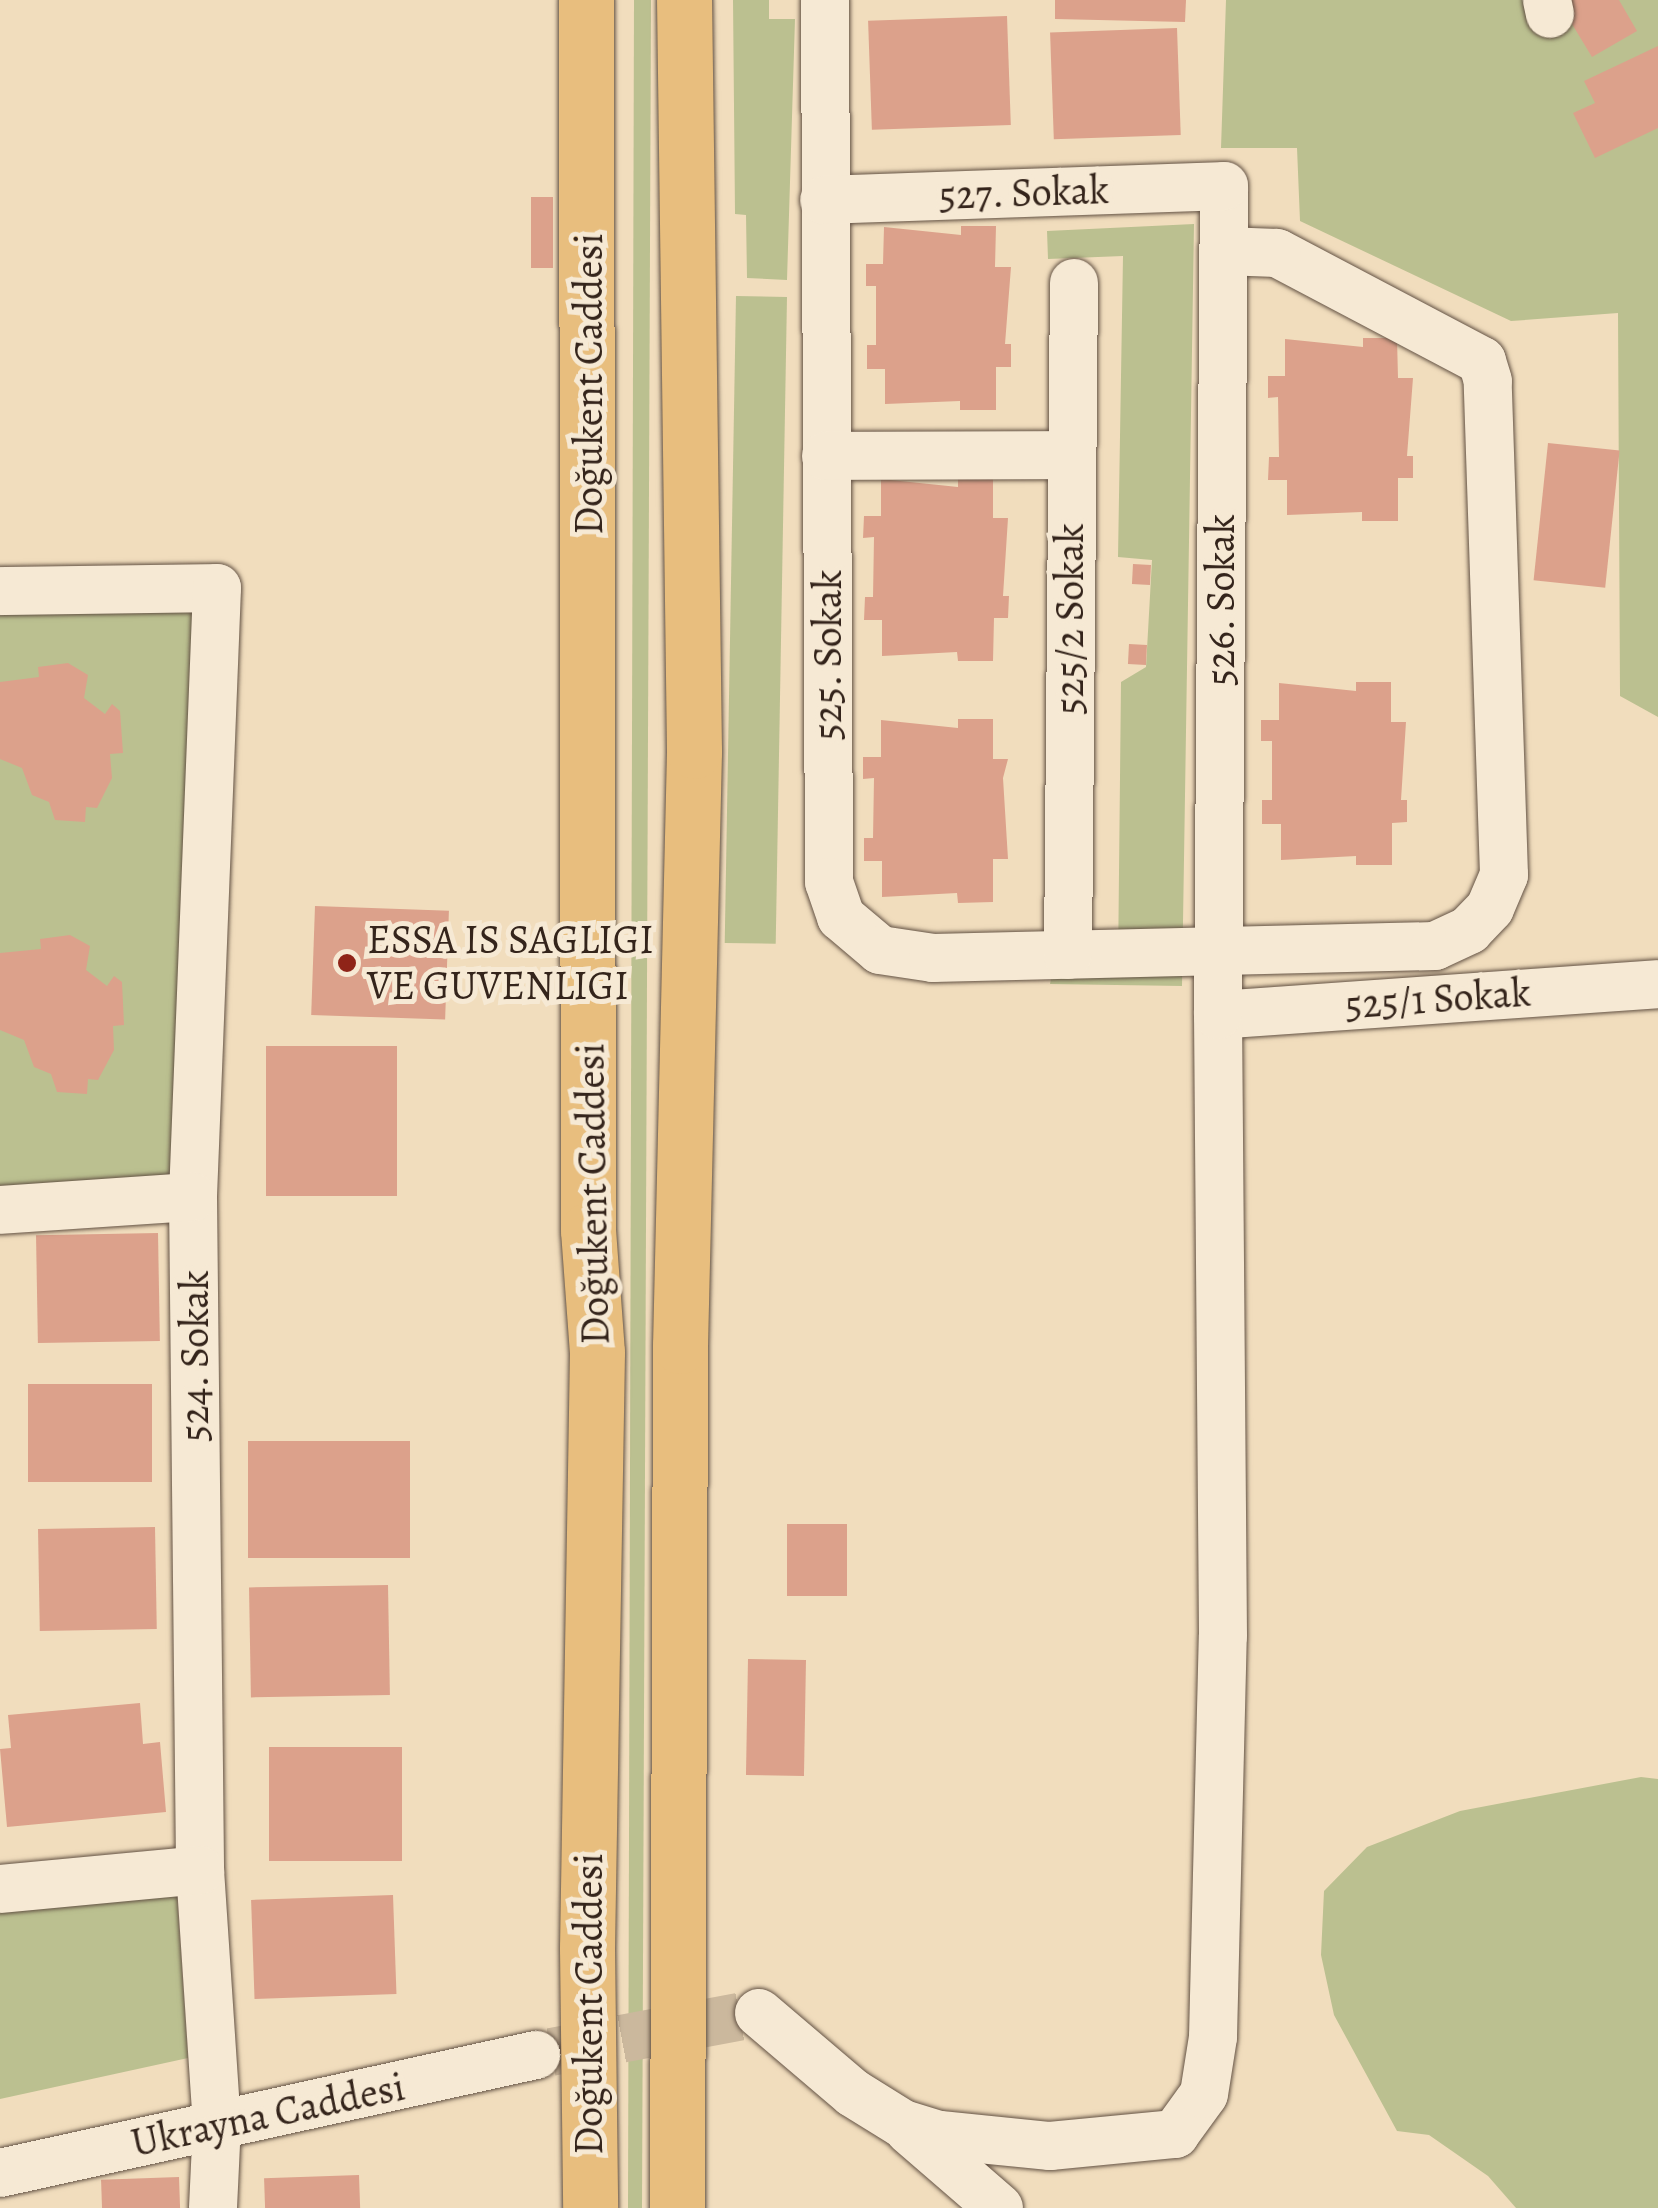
<!DOCTYPE html>
<meta charset="utf-8">
<style>
body{margin:0}
#map{position:relative;width:1658px;height:2208px;overflow:hidden;background:#f1ddbd;font-family:Alegreya,serif}
div>[style]{position:absolute}
[style*='--x']{left:calc(var(--x)*1px);top:calc(var(--y)*1px);width:calc(var(--w)*1px);rotate:calc(var(--a)*1deg)}
.green>*{inset:0;background:#bbc090;transform-origin:0 0}
.building>*{inset:0;background:#dca18b;transform-origin:0 0}
.minor-tunnel>*{height:48px;margin-top:-24px;transform-origin:0;background:repeating-linear-gradient(90deg,#cbb89d 0 48px,transparent 0 72px)}
.roads{filter:drop-shadow(0 0 2px #635244) drop-shadow(0 0 2px #635244)}
.minor>*{height:48px;margin:-24px;padding:0 24px;transform-origin:24px;border-radius:24px;background:#f6e9d4}
.major>*{height:55px;margin:-27.5px;padding:0 27.5px;transform-origin:27.5px;border-radius:27.5px;background:#e8be7e}
.dots>*{width:28px;height:28px;translate:-50% -50%;box-sizing:border-box;border:5px solid #f6e9d4;border-radius:50%}
span{translate:-50% -50%;white-space:nowrap;text-align:center;line-height:1.15;-webkit-text-stroke:10px #f6e9d4;paint-order:stroke}
.street-label{font-size:40px;color:#34241b}
.poi-label{font-size:40px;color:#34241b}
.left{translate:0 -50%;text-align:left}
</style>
<div id="map">
<div class="green">
<div style="clip-path:polygon(634px 0,651px 0,642px 2208px,628px 2208px)"></div>
<div style="clip-path:polygon(733px 0,769px 0,769px 19px,795px 19px,787px 280px,747px 278px,746px 215px,735px 214px)"></div>
<div style="clip-path:polygon(1226px 0,1658px 0,1658px 717px,1620px 696px,1618px 313px,1511px 321px,1300px 221px,1297px 148px,1221px 148px)"></div>
<div style="clip-path:polygon(1194px 224px,1182px 986px,1050px 984px,1052px 973px,1118px 967px,1121px 682px,1146px 667px,1152px 560px,1118px 557px,1123px 256px,1048px 259px,1047px 231px)"></div>
<div style="left:736px;top:296px;width:51px;height:647px;rotate:1deg"></div>
<div style="left:217px;top:588px;width:609px;height:217px;rotate:92deg"></div>
<div style="clip-path:polygon(1641px 1777px,1658px 1779px,1658px 2208px,1516px 2208px,1488px 2176px,1429px 2135px,1397px 2131px,1334px 2015px,1321px 1955px,1324px 1891px,1367px 1847px,1460px 1811px)"></div>
<div style="clip-path:polygon(177px 1894px,188px 2058px,0 2099px,0 1911px)"></div>
</div>
<div class="building">
<div style="clip-path:polygon(1055px 0,1186px 0,1185px 22px,1055px 19px)"></div>
<div style="clip-path:polygon(1571px 0,1619px 0,1637px 31px,1592px 57px,1561px 6px)"></div>
<div style="left:1007px;top:16px;width:109px;height:139px;rotate:88deg"></div>
<div style="left:1177px;top:28px;width:107px;height:127px;rotate:88deg"></div>
<div style="clip-path:polygon(1658px 46px,1658px 128px,1595px 158px,1573px 113px,1595px 103px,1584px 81px)"></div>
<div style="left:531px;top:197px;width:22px;height:71px"></div>
<div style="clip-path:polygon(961px 226px,996px 226px,995px 267px,1011px 267px,1005px 344px,1011px 344px,1011px 367px,996px 367px,996px 410px,960px 410px,960px 401px,885px 404px,885px 369px,867px 369px,867px 345px,876px 345px,876px 286px,866px 286px,866px 264px,883px 264px,884px 227px,961px 235px)"></div>
<div style="clip-path:polygon(1363px 338px,1397px 338px,1398px 378px,1413px 378px,1407px 456px,1413px 456px,1413px 478px,1398px 478px,1398px 521px,1362px 521px,1362px 512px,1287px 515px,1287px 480px,1268px 480px,1269px 457px,1279px 457px,1278px 397px,1268px 398px,1268px 376px,1285px 376px,1285px 339px,1363px 347px)"></div>
<div style="left:1548px;top:443px;width:72px;height:138px;rotate:6deg"></div>
<div style="clip-path:polygon(958px 478px,993px 478px,993px 518px,1008px 518px,1003px 596px,1009px 596px,1008px 618px,994px 618px,993px 661px,958px 661px,957px 652px,882px 656px,882px 620px,864px 620px,865px 597px,873px 597px,874px 537px,863px 538px,864px 516px,881px 516px,881px 479px,958px 487px)"></div>
<div style="left:1133px;top:564px;width:18px;height:20px;rotate:3deg"></div>
<div style="left:1129px;top:644px;width:18px;height:20px;rotate:3deg"></div>
<div style="clip-path:polygon(68px 663px,88px 675px,84px 698px,105px 714px,112px 704px,120px 711px,123px 753px,110px 754px,112px 778px,97px 808px,86px 807px,85px 822px,55px 820px,49px 802px,32px 795px,22px 768px,0 759px,0 682px,39px 677px,38px 667px)"></div>
<div style="clip-path:polygon(1356px 682px,1391px 682px,1391px 722px,1406px 722px,1401px 800px,1407px 800px,1407px 822px,1392px 823px,1392px 865px,1356px 865px,1356px 856px,1281px 860px,1281px 824px,1262px 824px,1262px 800px,1272px 800px,1272px 741px,1261px 741px,1261px 720px,1279px 720px,1279px 683px,1356px 691px)"></div>
<div style="clip-path:polygon(958px 719px,993px 719px,993px 759px,1008px 759px,1003px 778px,1008px 859px,993px 859px,993px 902px,958px 903px,957px 893px,882px 897px,882px 861px,864px 861px,864px 838px,873px 838px,874px 778px,863px 779px,863px 757px,881px 757px,881px 720px,958px 728px)"></div>
<div style="left:315px;top:906px;width:134px;height:109px;rotate:2deg"></div>
<div style="clip-path:polygon(70px 935px,90px 946px,86px 970px,107px 986px,114px 976px,122px 982px,124px 1025px,113px 1026px,114px 1050px,98px 1080px,88px 1079px,87px 1094px,57px 1092px,51px 1074px,34px 1067px,24px 1040px,0 1030px,0 953px,41px 949px,40px 939px)"></div>
<div style="left:266px;top:1046px;width:131px;height:150px"></div>
<div style="left:158px;top:1233px;width:108px;height:122px;rotate:89deg"></div>
<div style="left:28px;top:1384px;width:124px;height:98px"></div>
<div style="left:410px;top:1441px;width:117px;height:162px;rotate:90deg"></div>
<div style="left:787px;top:1524px;width:60px;height:72px"></div>
<div style="left:155px;top:1527px;width:102px;height:117px;rotate:89deg"></div>
<div style="left:388px;top:1585px;width:110px;height:139px;rotate:89deg"></div>
<div style="left:748px;top:1659px;width:58px;height:116px;rotate:1deg"></div>
<div style="clip-path:polygon(140px 1703px,143px 1744px,160px 1742px,166px 1812px,7px 1827px,0 1749px,11px 1748px,8px 1715px)"></div>
<div style="left:269px;top:1747px;width:133px;height:114px"></div>
<div style="left:393px;top:1895px;width:99px;height:142px;rotate:88deg"></div>
<div style="left:359px;top:2175px;width:33px;height:95px;rotate:88deg"></div>
<div style="left:179px;top:2177px;width:31px;height:78px;rotate:88deg"></div>
</div>
<div class="minor-tunnel">
<div style="--x:551;--y:2052;--w:212;--a:-10.6"></div>
</div>
<div class="roads">
<div class="minor">
<div style="--x:825;--y:0;--w:882;--a:89.74"></div>
<div style="--x:829;--y:882;--w:37;--a:71"></div>
<div style="--x:841;--y:917;--w:51;--a:40.2"></div>
<div style="--x:880;--y:950;--w:54;--a:8.6"></div>
<div style="--x:933;--y:958;--w:502;--a:-1.37"></div>
<div style="--x:1435;--y:946;--w:38;--a:-25"></div>
<div style="--x:1469;--y:930;--w:30;--a:-46"></div>
<div style="--x:1490;--y:908;--w:36;--a:-67"></div>
<div style="--x:1504;--y:875;--w:494;--a:-91.9"></div>
<div style="--x:1488;--y:381;--w:21;--a:-107"></div>
<div style="--x:1482;--y:361;--w:232;--a:-152.2"></div>
<div style="--x:1277;--y:253;--w:53;--a:-177.8"></div>
<div style="--x:1547;--y:0;--w:14;--a:78"></div>
<div style="--x:826;--y:456;--w:245;--a:-0.2"></div>
<div style="--x:0;--y:591;--w:217;--a:-0.8"></div>
<div style="--x:217;--y:588;--w:609;--a:92.26"></div>
<div style="--x:193;--y:1197;--w:673;--a:89.4"></div>
<div style="--x:200;--y:1870;--w:254;--a:86.2"></div>
<div style="--x:217;--y:2123;--w:85;--a:92.7"></div>
<div style="--x:1068;--y:955;--w:672;--a:-89.49"></div>
<div style="--x:1218;--y:1015;--w:441;--a:-4"></div>
<div style="--x:0;--y:1210;--w:193;--a:-3.9"></div>
<div style="--x:0;--y:1889;--w:201;--a:-5.4"></div>
<div style="--x:759;--y:2013;--w:123;--a:40.4"></div>
<div style="--x:853;--y:2093;--w:59;--a:31.8"></div>
<div style="--x:903;--y:2124;--w:39;--a:17"></div>
<div style="--x:940;--y:2135;--w:111;--a:5.7"></div>
<div style="--x:1050;--y:2146;--w:126;--a:-5.5"></div>
<div style="--x:1175;--y:2134;--w:49;--a:-54.1"></div>
<div style="--x:1204;--y:2094;--w:58;--a:-81"></div>
<div style="--x:1213;--y:2037;--w:401;--a:-88.6"></div>
<div style="--x:1223;--y:1636;--w:621;--a:-90.46"></div>
<div style="--x:1218;--y:1015;--w:829;--a:-89.59"></div>
<div style="--x:1224;--y:186;--w:400;--a:178"></div>
<div style="--x:909;--y:2130;--w:119;--a:40.9"></div>
<div style="--x:0;--y:2173;--w:549;--a:-12.42"></div>
</div>
<div class="major">
<div style="--x:586;--y:0;--w:1230;--a:89.91"></div>
<div style="--x:588;--y:1230;--w:122;--a:85.8"></div>
<div style="--x:597;--y:1352;--w:596;--a:90.96"></div>
<div style="--x:587;--y:1948;--w:260;--a:89.3"></div>
<div style="--x:677;--y:2208;--w:862;--a:-89.8"></div>
<div style="--x:680;--y:1346;--w:595;--a:-88.65"></div>
<div style="--x:694;--y:751;--w:751;--a:-90.76"></div>
</div>
</div>
<div class="dots">
<div style="left:347px;top:963px;background:#8f2418"></div>
</div>
<div class="street-label">
<span style="left:1024px;top:193px;rotate:-2deg">527. Sokak</span>
<span style="left:589px;top:384px;rotate:-90deg">Doğukent Caddesi</span>
<span style="left:1221px;top:600px;rotate:-90deg">526. Sokak</span>
<span style="left:1070px;top:619px;rotate:-90deg">525/2 Sokak</span>
<span style="left:828px;top:655px;rotate:-90deg">525. Sokak</span>
<span style="left:1438px;top:999px;rotate:-4deg">525/1 Sokak</span>
<span style="left:593px;top:1194px;rotate:-91deg">Doğukent Caddesi</span>
<span style="left:195px;top:1356px;rotate:-90deg">524. Sokak</span>
<span style="left:589px;top:2004px;rotate:-90deg">Doğukent Caddesi</span>
<span style="left:268px;top:2115px;rotate:-12deg">Ukrayna Caddesi</span>
</div>
<div class="poi-label">
<span class="left" style="left:367px;top:963px">ESSA IS SAGLIGI<br>VE GUVENLIGI</span>
</div>
</div>
